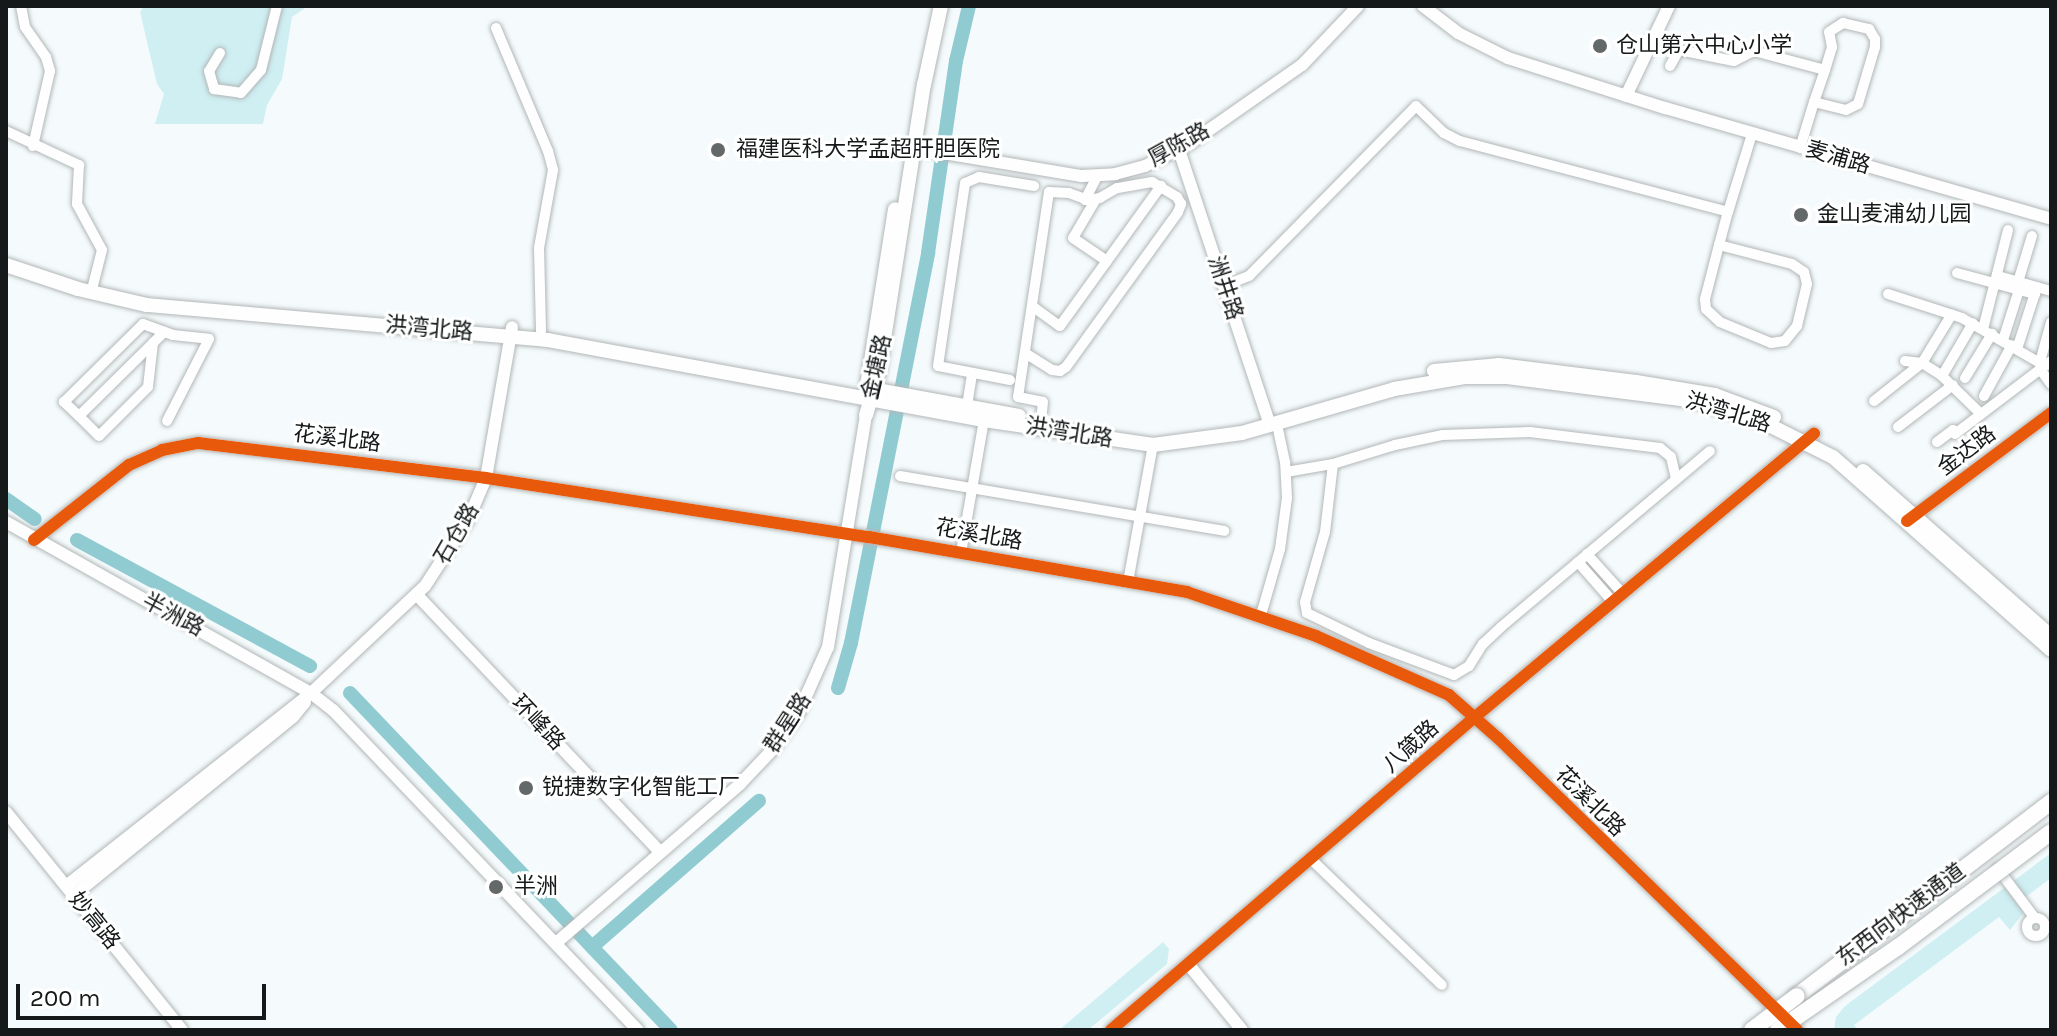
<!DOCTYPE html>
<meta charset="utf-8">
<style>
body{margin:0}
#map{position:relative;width:2057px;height:1036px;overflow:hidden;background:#f5fbfc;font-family:Karla,"Noto Sans SC",sans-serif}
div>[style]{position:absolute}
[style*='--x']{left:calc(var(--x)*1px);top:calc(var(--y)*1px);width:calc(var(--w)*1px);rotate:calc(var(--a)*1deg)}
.green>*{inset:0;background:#cfeff2}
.river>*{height:14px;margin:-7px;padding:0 7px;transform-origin:7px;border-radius:7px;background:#90cbd1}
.roads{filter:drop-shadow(0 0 2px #b2b6b7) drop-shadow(0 0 2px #b2b6b7)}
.minor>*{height:10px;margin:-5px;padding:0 5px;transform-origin:5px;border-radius:5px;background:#fefeff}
.minor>.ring{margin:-5px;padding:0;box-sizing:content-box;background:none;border:10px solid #fefeff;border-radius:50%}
.tertiary>*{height:12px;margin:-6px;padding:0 6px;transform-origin:6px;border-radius:6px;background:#fefeff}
.secondary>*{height:14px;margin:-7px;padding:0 7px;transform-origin:7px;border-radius:7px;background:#fefeff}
.trunk>*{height:16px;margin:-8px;padding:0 8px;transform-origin:8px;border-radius:8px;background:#fefeff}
.bridges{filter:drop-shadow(0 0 2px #b2b6b7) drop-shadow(0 0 2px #b2b6b7)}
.trunk-bridge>*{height:16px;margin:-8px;padding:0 8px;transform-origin:8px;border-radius:8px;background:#fefeff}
.cycleway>*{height:12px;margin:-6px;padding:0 6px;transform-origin:6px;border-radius:6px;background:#e8590c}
.dots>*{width:22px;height:22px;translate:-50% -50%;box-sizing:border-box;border:4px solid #fff;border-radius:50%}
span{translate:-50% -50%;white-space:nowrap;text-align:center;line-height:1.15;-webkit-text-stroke:6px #fff;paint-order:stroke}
.poi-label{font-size:22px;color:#15191a}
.left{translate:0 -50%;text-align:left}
.street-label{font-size:22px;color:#15191a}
.frame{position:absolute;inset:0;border:8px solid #15191a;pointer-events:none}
.scale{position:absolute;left:16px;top:984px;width:250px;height:36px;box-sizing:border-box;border:4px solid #15191a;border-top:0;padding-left:10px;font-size:24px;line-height:28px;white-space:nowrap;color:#15191a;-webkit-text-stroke:6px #fff;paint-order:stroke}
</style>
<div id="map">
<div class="green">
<div style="clip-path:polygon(144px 6px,308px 6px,292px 17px,282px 79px,267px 105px,263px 124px,155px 124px,164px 94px,157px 84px,140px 12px)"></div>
<div style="clip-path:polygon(2051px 853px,2051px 878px,2019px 902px,2025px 911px,2010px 930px,1999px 917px,1854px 1025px,1858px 1030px,1834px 1030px,1836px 1017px,1845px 1006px)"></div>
<div style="clip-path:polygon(1163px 942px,1169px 949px,1167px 964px,1088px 1030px,1059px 1030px)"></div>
</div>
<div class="river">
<div style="--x:6;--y:499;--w:35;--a:35"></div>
<div style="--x:77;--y:540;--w:265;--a:28.4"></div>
<div style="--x:838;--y:688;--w:47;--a:-73.9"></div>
<div style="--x:851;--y:643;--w:398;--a:-78.8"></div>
<div style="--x:928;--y:253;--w:194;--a:-81.7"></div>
<div style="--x:956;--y:61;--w:57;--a:-76.7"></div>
<div style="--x:350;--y:693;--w:465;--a:46.4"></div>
<div style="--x:592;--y:947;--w:222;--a:-41.2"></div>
</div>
<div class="roads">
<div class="minor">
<div style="--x:21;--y:6;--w:21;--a:79"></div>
<div style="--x:25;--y:27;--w:37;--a:55"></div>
<div style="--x:46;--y:57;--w:15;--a:74"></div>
<div style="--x:50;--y:71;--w:77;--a:102.8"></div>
<div style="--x:496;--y:28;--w:134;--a:67.1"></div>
<div style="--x:548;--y:151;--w:20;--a:75"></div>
<div style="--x:553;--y:170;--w:79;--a:100.2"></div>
<div style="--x:539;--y:248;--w:83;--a:88.6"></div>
<div style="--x:220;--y:53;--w:21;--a:121"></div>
<div style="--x:209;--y:71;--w:19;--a:74"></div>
<div style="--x:214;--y:89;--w:27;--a:8"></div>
<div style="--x:241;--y:93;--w:30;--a:-49"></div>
<div style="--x:261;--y:70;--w:66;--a:-76"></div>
<div style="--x:1670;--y:66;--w:18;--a:-61"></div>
<div style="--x:1679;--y:50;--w:56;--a:11.3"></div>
<div style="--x:1734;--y:61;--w:22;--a:-27"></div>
<div style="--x:1754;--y:51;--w:73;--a:15"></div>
<div style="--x:6;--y:131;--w:81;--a:25"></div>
<div style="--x:79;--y:165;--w:39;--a:93"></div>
<div style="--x:77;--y:204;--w:52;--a:61.5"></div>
<div style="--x:102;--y:250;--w:44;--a:104.3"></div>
<div style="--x:1800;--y:148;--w:48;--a:-73.1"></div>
<div style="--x:1814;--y:102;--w:34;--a:-71"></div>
<div style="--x:1825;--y:70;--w:24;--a:-73"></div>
<div style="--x:1832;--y:47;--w:15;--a:-101"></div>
<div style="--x:1829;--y:32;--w:17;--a:-33"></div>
<div style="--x:1843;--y:23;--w:27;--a:13"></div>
<div style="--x:1869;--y:29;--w:12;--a:59"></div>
<div style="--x:1875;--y:39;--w:8;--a:90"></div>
<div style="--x:1875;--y:47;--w:59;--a:106.6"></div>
<div style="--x:1858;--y:104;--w:13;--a:153"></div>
<div style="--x:1846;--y:110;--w:33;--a:-166"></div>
<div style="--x:1096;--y:199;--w:45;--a:120.5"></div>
<div style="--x:1073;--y:238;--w:41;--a:34.1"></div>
<div style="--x:1085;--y:200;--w:27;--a:-63"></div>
<div style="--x:1719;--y:245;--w:75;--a:14.6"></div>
<div style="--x:1792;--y:264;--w:14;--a:34"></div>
<div style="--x:1804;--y:272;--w:12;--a:76"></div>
<div style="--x:1807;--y:284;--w:43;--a:103.4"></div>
<div style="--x:1797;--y:326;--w:19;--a:129"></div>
<div style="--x:1785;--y:341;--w:14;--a:172"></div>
<div style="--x:1771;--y:343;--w:55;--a:-157.6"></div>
<div style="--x:1720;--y:322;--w:19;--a:-137"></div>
<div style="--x:1706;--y:309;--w:10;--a:-96"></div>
<div style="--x:1705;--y:299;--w:56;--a:-75.5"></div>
<div style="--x:1719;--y:245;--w:34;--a:-75"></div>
<div style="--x:1957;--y:273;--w:81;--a:15.1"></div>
<div style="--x:1998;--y:276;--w:55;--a:15.8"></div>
<div style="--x:2018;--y:282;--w:48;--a:-73.1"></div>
<div style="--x:1224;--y:286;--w:27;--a:-22"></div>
<div style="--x:1249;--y:276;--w:238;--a:-45.5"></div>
<div style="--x:1416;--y:106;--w:39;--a:44"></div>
<div style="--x:1444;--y:133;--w:18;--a:27"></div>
<div style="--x:1460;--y:141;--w:277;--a:14.8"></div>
<div style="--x:1728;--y:212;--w:82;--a:-72.9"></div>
<div style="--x:1888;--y:294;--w:78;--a:18"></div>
<div style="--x:1962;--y:318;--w:96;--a:30"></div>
<div style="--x:1032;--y:306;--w:34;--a:36"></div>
<div style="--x:1060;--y:326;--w:173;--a:-54.2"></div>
<div style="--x:1983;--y:329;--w:102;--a:-75.8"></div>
<div style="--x:2003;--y:340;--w:52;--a:-72.3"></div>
<div style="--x:153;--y:343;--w:44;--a:96.5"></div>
<div style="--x:148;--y:387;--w:69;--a:135"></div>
<div style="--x:99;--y:436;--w:28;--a:-135"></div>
<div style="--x:79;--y:416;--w:104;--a:-44.6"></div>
<div style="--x:153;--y:343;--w:16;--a:-45"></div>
<div style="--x:2017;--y:349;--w:65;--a:-72.1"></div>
<div style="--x:1025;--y:353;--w:32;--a:32"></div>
<div style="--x:1052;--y:370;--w:8;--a:7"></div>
<div style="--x:1060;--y:371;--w:7;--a:-34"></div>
<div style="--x:1066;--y:367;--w:191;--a:-54.1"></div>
<div style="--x:1178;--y:212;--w:9;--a:-69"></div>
<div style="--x:1181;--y:204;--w:8;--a:-120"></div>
<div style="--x:1177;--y:197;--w:29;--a:-149"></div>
<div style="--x:1152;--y:182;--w:36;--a:170"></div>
<div style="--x:1117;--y:188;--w:20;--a:150"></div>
<div style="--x:1100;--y:198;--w:12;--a:171"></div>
<div style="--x:1088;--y:200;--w:20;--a:-160"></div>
<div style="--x:1069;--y:193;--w:20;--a:-177"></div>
<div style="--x:1049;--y:192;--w:207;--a:98.6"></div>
<div style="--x:1018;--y:397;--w:25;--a:11"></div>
<div style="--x:1043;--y:402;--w:18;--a:96"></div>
<div style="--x:1905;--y:361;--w:17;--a:7"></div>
<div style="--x:1922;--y:363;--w:22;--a:32"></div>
<div style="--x:1941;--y:375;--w:56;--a:44.3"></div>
<div style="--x:2040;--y:362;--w:41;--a:-74.6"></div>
<div style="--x:2040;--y:369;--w:19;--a:54"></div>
<div style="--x:1942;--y:376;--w:61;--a:-59.7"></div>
<div style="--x:1965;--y:378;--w:52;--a:-58.5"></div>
<div style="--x:1010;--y:380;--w:73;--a:-169"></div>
<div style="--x:938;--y:366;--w:185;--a:-81.6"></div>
<div style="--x:965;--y:183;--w:15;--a:-23"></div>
<div style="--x:979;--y:177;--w:56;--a:9.3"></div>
<div style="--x:1984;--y:396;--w:58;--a:-61.2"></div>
<div style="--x:1874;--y:401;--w:61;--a:-38.4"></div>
<div style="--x:1922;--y:363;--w:57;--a:-58.5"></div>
<div style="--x:967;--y:406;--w:33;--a:-81"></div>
<div style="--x:79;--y:416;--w:21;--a:-137"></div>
<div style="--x:64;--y:402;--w:111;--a:-44.6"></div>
<div style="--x:143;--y:324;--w:32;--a:20"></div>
<div style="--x:173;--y:335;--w:36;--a:6"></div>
<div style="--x:209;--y:339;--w:92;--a:117.1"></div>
<div style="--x:1898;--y:427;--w:69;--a:-37.4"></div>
<div style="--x:1937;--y:442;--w:20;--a:-37"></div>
<div style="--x:1953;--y:430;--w:4;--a:63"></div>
<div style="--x:1955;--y:434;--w:121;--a:-37.2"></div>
<div style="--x:1333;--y:464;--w:68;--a:96.7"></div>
<div style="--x:1325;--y:532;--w:73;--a:105.9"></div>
<div style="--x:1305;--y:602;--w:11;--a:80"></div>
<div style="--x:1307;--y:613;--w:69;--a:25.8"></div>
<div style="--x:1369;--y:643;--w:91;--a:20.6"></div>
<div style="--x:1454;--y:675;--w:17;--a:-31"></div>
<div style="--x:1469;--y:666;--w:26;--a:-58"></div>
<div style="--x:1483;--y:644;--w:25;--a:-43"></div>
<div style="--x:1501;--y:627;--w:273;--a:-40.1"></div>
<div style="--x:1286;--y:472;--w:48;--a:-9.7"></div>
<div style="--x:1333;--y:464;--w:65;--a:-17"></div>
<div style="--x:1395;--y:445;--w:49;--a:-11.8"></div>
<div style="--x:1443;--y:435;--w:87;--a:-2"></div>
<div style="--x:1530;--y:432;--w:131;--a:7"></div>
<div style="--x:1660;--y:448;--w:14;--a:39"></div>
<div style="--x:1671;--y:457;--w:23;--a:77"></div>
<div style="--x:900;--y:476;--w:329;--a:9.6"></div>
<div style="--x:961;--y:553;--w:135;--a:-80.2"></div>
<div style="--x:1587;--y:554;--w:54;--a:48"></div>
<div style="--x:1578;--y:562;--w:53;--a:48.8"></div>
<div style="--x:1128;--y:582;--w:139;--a:-79.7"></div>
<div style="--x:1261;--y:615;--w:69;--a:-73.9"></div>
<div style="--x:1280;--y:549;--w:51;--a:-82.2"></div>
<div style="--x:1287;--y:498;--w:36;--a:-93"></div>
<div style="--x:1285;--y:462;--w:40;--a:-102"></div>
<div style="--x:1312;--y:860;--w:180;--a:43.9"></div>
<div style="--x:1998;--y:869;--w:60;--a:53.1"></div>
<div class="ring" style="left:2027px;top:918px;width:8px;height:8px"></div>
</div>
<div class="tertiary">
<div style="--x:1423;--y:6;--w:44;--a:37.6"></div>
<div style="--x:1458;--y:33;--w:56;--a:26.6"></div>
<div style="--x:1508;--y:58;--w:165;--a:17.7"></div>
<div style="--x:1665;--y:108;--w:402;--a:16"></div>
<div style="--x:1626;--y:96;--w:100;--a:-64.5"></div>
<div style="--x:914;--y:148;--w:170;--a:9.5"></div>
<div style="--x:1082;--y:176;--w:33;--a:-3"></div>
<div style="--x:1115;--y:174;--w:31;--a:-15"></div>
<div style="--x:1145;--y:166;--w:49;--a:-26.6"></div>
<div style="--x:1189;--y:144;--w:138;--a:-35"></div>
<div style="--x:1302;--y:65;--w:81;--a:-46.5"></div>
<div style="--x:1179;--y:150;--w:290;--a:71.7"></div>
<div style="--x:1910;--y:519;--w:176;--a:-36.9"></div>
<div style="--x:6;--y:522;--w:350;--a:29.3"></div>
<div style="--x:311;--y:693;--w:28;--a:38"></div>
<div style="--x:333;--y:710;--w:442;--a:46.4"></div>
<div style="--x:34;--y:540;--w:121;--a:-38.3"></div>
<div style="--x:129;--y:465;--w:36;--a:-24"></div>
<div style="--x:162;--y:450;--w:37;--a:-11"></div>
<div style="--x:198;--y:443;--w:290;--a:6.9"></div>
<div style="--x:486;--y:478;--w:388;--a:8.8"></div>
<div style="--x:869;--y:537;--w:323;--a:9.8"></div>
<div style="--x:1187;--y:592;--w:136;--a:18.8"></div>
<div style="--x:1316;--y:636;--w:145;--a:23.9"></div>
<div style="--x:1449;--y:695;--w:65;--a:41.3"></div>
<div style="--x:1498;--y:738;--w:418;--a:44.3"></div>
<div style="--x:417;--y:595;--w:354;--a:46.6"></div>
<div style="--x:6;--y:812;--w:280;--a:51.1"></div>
<div style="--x:66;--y:886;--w:312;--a:-38.2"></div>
<div style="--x:311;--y:693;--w:156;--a:-43.2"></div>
<div style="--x:425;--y:586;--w:79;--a:-56.9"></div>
<div style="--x:468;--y:520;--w:46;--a:-66.8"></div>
<div style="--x:486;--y:478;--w:153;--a:-80.2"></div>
<div style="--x:74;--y:895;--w:282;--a:-39.1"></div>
<div style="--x:293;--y:717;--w:19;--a:-51"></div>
<div style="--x:556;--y:943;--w:243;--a:-40.8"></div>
<div style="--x:740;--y:784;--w:50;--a:-46.6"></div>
<div style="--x:774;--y:748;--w:44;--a:-55.2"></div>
<div style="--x:799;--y:712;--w:71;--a:-66"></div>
<div style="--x:828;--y:647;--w:235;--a:-80.7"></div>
<div style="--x:1189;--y:965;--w:84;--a:50.8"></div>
<div style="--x:1111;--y:1030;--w:480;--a:-40.7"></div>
<div style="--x:1475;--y:717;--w:442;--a:-39.9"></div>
</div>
<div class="secondary">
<div style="--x:6;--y:265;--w:76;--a:18.4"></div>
<div style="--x:78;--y:289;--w:71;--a:13.1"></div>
<div style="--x:147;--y:305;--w:402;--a:5"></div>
<div style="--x:547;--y:340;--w:444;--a:10.4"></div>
<div style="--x:984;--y:420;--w:171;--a:8.4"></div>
<div style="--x:1153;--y:445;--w:90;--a:-7.7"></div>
<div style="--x:1242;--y:433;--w:158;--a:-16.1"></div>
<div style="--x:1394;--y:389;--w:73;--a:-9.5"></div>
<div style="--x:1466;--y:377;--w:41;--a:0"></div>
<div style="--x:1507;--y:377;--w:191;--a:7.2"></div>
<div style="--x:1696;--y:401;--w:70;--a:17.4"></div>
<div style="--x:1763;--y:422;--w:78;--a:26.6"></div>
<div style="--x:1833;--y:457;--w:291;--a:41.5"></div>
<div style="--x:1434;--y:371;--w:65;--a:-5.3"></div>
<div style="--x:1499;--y:365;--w:138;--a:7.1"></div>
<div style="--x:1636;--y:382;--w:80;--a:9.3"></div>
<div style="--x:1715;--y:395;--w:63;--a:20.4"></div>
<div style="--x:867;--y:386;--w:179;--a:-81"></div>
<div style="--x:882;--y:391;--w:139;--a:10.3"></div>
<div style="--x:866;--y:415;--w:46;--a:-73.5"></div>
<div style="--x:879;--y:371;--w:290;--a:-81.1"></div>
<div style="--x:924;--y:85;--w:81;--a:-77.9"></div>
<div style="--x:1863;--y:471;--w:250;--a:41.3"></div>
</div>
<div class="trunk">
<div style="--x:1797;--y:996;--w:320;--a:-37.4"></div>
</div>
</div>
<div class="bridges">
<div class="trunk-bridge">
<div style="--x:1752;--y:1030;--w:56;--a:-37.1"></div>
<div style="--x:1778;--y:1030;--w:146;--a:-34.7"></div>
<div style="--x:1898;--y:947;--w:191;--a:-36.9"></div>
</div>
</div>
<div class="cycleway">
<div style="--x:1907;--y:521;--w:180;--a:-36.9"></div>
<div style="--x:34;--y:540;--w:121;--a:-38.3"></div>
<div style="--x:129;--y:465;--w:36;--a:-24"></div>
<div style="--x:162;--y:450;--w:37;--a:-11"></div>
<div style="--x:198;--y:443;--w:290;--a:6.9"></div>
<div style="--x:486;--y:478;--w:388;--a:8.8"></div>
<div style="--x:869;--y:537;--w:323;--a:9.8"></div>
<div style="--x:1187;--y:592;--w:136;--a:18.8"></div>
<div style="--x:1316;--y:636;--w:145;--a:23.9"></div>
<div style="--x:1449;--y:695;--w:65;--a:41.3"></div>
<div style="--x:1498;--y:738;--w:418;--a:44.3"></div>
<div style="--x:1111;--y:1030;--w:480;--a:-40.7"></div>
<div style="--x:1475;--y:717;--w:442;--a:-39.9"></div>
</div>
<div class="dots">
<div style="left:1600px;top:46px;background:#636869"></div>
<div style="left:718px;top:150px;background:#636869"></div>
<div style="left:1801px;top:215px;background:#636869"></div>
<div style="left:526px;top:788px;background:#636869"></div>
<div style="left:496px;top:887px;background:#636869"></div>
</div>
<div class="poi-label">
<span class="left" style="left:1616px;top:46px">仓山第六中心小学</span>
<span class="left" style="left:736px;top:150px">福建医科大学孟超肝胆医院</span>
<span class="left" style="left:1817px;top:215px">金山麦浦幼儿园</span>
<span class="left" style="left:542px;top:788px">锐捷数字化智能工厂</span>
<span class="left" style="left:514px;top:887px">半洲</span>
</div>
<div class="street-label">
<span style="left:1179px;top:145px;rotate:-29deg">厚陈路</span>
<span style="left:1838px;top:158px;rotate:16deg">麦浦路</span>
<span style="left:1225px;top:288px;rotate:72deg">洲井路</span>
<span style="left:429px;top:329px;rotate:5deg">洪湾北路</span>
<span style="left:877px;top:367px;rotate:-77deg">金塘路</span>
<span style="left:1728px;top:413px;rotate:17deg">洪湾北路</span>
<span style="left:1069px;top:433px;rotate:9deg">洪湾北路</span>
<span style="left:337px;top:439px;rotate:7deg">花溪北路</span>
<span style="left:1967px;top:451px;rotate:-37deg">金达路</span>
<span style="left:457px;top:534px;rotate:-60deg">石仓路</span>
<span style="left:979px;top:535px;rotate:10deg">花溪北路</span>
<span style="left:173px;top:615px;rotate:28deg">半洲路</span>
<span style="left:538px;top:723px;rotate:47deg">环峰路</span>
<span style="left:788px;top:723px;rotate:-57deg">群星路</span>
<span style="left:1411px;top:747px;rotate:-42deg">八箴路</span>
<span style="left:1590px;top:802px;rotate:45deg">花溪北路</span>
<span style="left:1901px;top:915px;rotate:-37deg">东西向快速通道</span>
<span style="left:94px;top:921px;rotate:51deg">妙高路</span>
</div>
<div class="frame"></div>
<div class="scale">200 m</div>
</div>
